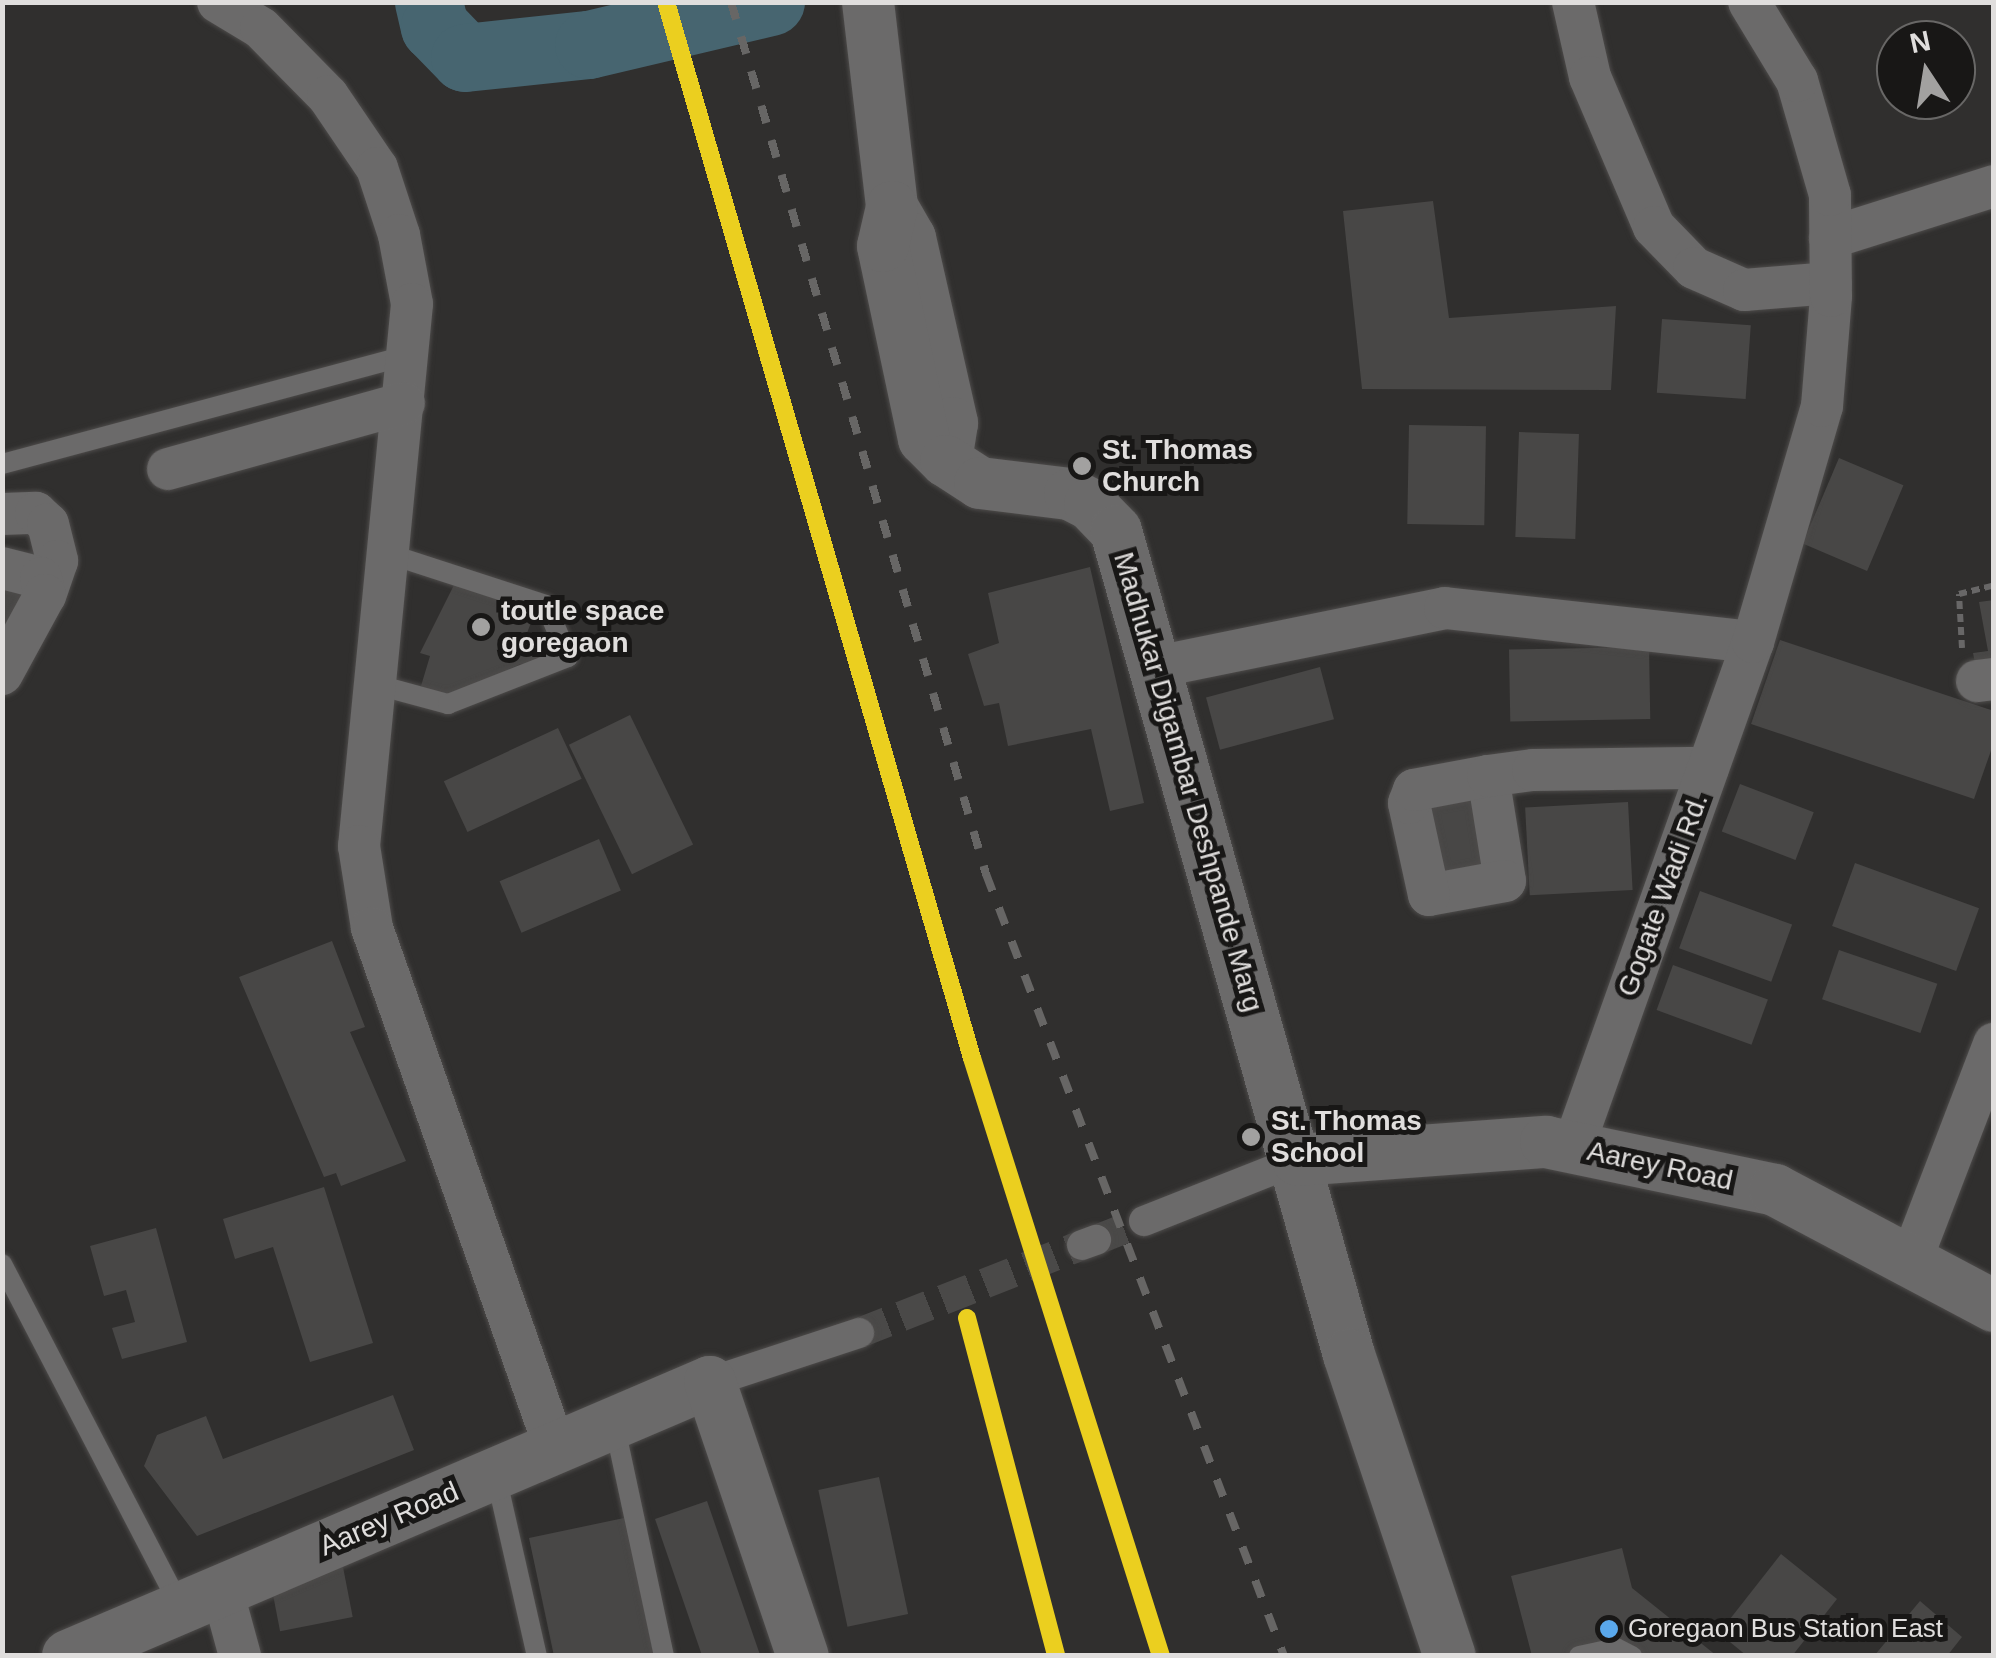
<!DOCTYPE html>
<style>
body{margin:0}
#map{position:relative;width:1996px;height:1658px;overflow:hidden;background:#302f2e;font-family:Helvetica,sans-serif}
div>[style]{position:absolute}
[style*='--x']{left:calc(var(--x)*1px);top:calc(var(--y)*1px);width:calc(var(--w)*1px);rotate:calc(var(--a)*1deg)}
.river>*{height:68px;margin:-34px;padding:0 34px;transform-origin:34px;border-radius:34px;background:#476570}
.building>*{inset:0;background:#484746;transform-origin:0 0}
.pedestrian-tunnel>*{height:30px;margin-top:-15px;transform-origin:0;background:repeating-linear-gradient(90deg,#4a4948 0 30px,transparent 0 45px)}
.path>*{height:6px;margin-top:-3px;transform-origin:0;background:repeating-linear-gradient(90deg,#686767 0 8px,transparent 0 13px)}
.roads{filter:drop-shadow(0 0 2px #4d4b4a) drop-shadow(0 0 2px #4d4b4a)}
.service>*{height:20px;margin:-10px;padding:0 10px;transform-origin:10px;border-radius:10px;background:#6b6a6a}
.pedestrian>*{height:30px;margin:-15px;padding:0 15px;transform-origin:15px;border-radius:15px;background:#6b6a6a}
.minor>*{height:42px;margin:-21px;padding:0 21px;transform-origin:21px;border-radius:21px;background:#6b6a6a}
.tertiary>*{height:52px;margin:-26px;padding:0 26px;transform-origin:26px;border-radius:26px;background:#6b6a6a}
.rail>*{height:8px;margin-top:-4px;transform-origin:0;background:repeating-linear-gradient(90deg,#676665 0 18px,transparent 0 36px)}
.rail-1>*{height:18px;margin:-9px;padding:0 9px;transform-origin:9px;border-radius:9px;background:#ebcf1f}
.dots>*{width:28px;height:28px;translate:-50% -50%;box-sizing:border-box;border:5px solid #181716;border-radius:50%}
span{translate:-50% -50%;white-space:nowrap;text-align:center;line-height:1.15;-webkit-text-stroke:10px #181716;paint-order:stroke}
.bus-label{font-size:26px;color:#e0dedd}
.left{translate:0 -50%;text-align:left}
.poi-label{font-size:28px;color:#e0dedd;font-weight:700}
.street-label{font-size:28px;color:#e0dedd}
.frame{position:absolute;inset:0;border:5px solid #e0dedd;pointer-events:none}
.north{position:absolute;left:1876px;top:20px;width:100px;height:100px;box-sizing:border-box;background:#181716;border:2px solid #686766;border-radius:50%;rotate:348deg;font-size:28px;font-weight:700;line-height:40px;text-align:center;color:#e0dedd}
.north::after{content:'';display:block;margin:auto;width:35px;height:45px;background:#a2a1a0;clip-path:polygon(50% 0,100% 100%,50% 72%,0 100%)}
</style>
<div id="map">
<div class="river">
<div style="--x:429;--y:2;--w:26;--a:77"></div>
<div style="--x:435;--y:27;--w:43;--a:45.9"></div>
<div style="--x:465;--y:58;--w:125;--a:-6"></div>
<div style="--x:589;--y:45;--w:187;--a:-13.3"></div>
</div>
<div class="building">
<div style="clip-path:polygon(1433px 201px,1449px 318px,1616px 306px,1611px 390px,1362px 389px,1343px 211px)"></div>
<div style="left:1662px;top:319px;width:89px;height:74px;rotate:4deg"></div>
<div style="left:1409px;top:425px;width:77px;height:99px;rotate:1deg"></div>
<div style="left:1519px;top:432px;width:60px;height:105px;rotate:2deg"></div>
<div style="left:1839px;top:458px;width:70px;height:93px;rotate:23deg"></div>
<div style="clip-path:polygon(1090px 567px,1144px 803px,1110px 811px,1091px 729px,1008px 746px,999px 703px,984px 706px,968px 654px,999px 643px,988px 593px)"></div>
<div style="clip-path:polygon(2px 582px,31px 593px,2px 647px)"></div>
<div style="clip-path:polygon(455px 583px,535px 612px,524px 641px,561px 653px,552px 662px,520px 664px,448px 699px,421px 686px,430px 656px,420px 653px)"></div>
<div style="clip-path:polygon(1994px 600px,1994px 664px,1976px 668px,1973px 653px,1988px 651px,1979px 602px)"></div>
<div style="clip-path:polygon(1780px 640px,1994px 711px,1994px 742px,1974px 799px,1751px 724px)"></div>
<div style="left:1649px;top:647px;width:72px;height:140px;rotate:89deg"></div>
<div style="left:1320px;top:667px;width:54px;height:118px;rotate:75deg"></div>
<div style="left:630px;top:715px;width:144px;height:68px;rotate:64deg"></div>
<div style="left:558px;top:728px;width:56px;height:126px;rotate:65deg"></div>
<div style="left:1740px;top:784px;width:79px;height:51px;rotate:21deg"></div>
<div style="left:1481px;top:787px;width:94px;height:59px;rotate:80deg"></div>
<div style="left:1628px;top:802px;width:88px;height:103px;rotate:87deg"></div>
<div style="left:599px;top:839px;width:56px;height:108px;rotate:67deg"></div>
<div style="left:1855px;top:863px;width:132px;height:67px;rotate:20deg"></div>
<div style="left:1700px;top:891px;width:98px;height:61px;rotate:20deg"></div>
<div style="clip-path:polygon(332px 941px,365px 1027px,350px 1032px,406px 1161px,341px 1186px,336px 1173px,324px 1177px,239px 977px)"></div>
<div style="left:1839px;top:950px;width:104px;height:52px;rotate:19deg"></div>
<div style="left:1673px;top:965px;width:101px;height:48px;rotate:20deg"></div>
<div style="clip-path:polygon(324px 1187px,373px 1343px,310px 1362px,273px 1247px,235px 1259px,223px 1219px)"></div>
<div style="clip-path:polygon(156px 1228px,187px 1342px,122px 1359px,112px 1328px,135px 1322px,126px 1290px,104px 1296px,90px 1246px)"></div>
<div style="clip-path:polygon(393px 1395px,414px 1450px,197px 1536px,144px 1466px,157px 1435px,206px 1416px,223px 1459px)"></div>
<div style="left:879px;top:1477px;width:140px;height:62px;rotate:78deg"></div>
<div style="left:707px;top:1501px;width:164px;height:55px;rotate:71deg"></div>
<div style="clip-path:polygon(624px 1518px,654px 1656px,554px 1656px,529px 1538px)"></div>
<div style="clip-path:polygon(1622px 1548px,1632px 1588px,1717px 1656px,1532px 1656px,1511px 1576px)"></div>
<div style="clip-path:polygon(1781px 1554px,1837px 1599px,1792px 1656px,1747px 1656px,1719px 1633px)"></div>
<div style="left:343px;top:1567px;width:51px;height:74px;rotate:79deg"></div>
<div style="clip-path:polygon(1920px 1601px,1962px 1637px,1947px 1656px,1874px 1656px)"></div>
</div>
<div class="pedestrian-tunnel">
<div style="--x:1096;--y:1240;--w:52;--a:-21.6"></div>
<div style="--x:859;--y:1333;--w:240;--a:-21.5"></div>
</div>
<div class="path">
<div style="--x:1962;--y:648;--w:54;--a:-93.2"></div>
<div style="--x:1959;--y:594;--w:36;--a:-14"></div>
</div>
<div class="roads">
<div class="service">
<div style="--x:2;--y:464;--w:420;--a:-15"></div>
<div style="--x:374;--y:684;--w:77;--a:15.1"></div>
<div style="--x:448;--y:704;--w:129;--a:-21.4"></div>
<div style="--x:568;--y:657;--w:56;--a:-112.9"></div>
<div style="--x:546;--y:605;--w:165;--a:-162"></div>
<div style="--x:2;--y:1264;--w:388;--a:62.5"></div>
<div style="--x:614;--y:1423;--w:238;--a:77.9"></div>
<div style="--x:496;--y:1476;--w:185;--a:77.2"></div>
<div style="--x:1579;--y:1656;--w:38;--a:-12"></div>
<div style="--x:1616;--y:1648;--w:18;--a:27"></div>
</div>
<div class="pedestrian">
<div style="--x:1144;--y:1221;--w:166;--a:-21.6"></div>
<div style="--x:1082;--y:1245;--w:15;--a:-20"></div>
<div style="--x:710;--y:1382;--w:157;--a:-18.2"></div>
</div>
<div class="minor">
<div style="--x:218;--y:2;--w:50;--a:31.2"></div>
<div style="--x:261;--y:28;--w:95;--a:45.4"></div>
<div style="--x:328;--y:96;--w:87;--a:55.8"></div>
<div style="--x:377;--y:168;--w:71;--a:71.8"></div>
<div style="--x:399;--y:235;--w:70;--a:79.3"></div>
<div style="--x:412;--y:304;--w:545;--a:95.58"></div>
<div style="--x:359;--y:846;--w:83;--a:81"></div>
<div style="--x:372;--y:928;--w:551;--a:70.61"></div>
<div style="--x:1573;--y:2;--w:77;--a:77.2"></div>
<div style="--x:1590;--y:77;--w:163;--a:66.9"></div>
<div style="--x:1654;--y:227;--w:57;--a:45.7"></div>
<div style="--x:1694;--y:268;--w:55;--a:23.7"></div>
<div style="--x:1744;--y:290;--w:87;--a:-4.6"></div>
<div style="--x:1830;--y:238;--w:172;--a:-17.6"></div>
<div style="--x:168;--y:469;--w:245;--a:-15.6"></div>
<div style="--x:2;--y:514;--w:34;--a:-2"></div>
<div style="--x:36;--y:513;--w:16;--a:43"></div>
<div style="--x:48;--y:524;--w:38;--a:76"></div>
<div style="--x:57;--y:561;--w:36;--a:109"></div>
<div style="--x:2;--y:568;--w:40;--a:14.4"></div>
<div style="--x:41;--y:578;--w:17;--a:77"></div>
<div style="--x:45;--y:595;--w:90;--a:118.6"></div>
<div style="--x:1151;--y:668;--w:300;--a:-11.5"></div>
<div style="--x:1445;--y:608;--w:310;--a:6.3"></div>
<div style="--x:1977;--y:681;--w:17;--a:-7"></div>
<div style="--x:1488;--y:776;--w:106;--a:80.8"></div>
<div style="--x:1505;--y:881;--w:77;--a:169.6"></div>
<div style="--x:1429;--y:895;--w:94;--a:-102.3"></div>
<div style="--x:1409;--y:803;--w:14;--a:-69"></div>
<div style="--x:1414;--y:790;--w:75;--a:-10.7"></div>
<div style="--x:1488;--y:776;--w:45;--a:-7.6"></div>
<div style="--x:1533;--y:770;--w:175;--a:-0.7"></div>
<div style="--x:1573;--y:1148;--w:537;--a:-70.42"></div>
<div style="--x:1753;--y:642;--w:246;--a:-73.7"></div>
<div style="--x:1822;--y:406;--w:110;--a:-85.3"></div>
<div style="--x:1831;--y:296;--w:101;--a:-90.6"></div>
<div style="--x:1830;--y:195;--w:119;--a:-106.1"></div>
<div style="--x:1797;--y:81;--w:92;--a:-121.3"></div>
<div style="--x:1910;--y:1263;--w:235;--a:-69"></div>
<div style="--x:222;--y:1590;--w:68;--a:74.7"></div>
</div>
<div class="tertiary">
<div style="--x:868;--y:2;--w:206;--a:83.3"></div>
<div style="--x:892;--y:207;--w:36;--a:60"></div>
<div style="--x:910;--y:238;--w:190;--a:77.2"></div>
<div style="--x:952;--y:423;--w:38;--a:99"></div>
<div style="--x:946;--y:461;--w:31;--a:-135"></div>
<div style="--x:924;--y:439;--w:197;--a:-102"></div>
<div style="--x:883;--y:246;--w:40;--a:-77"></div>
<div style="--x:946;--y:461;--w:40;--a:32.9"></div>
<div style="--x:980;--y:483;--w:91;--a:7"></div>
<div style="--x:1070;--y:494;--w:22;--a:27"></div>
<div style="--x:1090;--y:504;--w:37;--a:46"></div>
<div style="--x:1116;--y:531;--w:856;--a:74.21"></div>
<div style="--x:1349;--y:1355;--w:317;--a:71.5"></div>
<div style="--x:1298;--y:1160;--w:249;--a:-4.2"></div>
<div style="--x:1546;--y:1142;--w:234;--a:11.8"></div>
<div style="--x:1775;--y:1190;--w:248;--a:27.9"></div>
<div style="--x:68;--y:1656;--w:698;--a:-23.11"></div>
<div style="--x:710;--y:1382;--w:289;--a:71.3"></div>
</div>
</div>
<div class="rail">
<div style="--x:731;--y:2;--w:909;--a:73.7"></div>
<div style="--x:986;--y:874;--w:837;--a:69.14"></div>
</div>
<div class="rail-1">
<div style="--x:666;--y:2;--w:1099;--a:73.84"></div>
<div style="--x:972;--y:1058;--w:627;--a:72.46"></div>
<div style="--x:967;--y:1318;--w:350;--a:75.2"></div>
</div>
<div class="dots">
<div style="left:1082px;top:466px;background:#a2a1a0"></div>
<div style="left:481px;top:627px;background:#a2a1a0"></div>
<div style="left:1251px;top:1137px;background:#a2a1a0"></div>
<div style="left:1609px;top:1629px;background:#5aa8eb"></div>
</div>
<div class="bus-label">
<span class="left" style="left:1628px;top:1629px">Goregaon Bus Station East</span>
</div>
<div class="poi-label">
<span class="left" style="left:1102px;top:466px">St. Thomas<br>Church</span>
<span class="left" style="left:501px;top:627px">toutle space<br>goregaon</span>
<span class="left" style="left:1271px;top:1137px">St. Thomas<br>School</span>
</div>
<div class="street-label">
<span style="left:1188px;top:782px;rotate:74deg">Madhukar Digambar Deshpande Marg</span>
<span style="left:1663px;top:895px;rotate:-70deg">Gogate Wadi Rd.</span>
<span style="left:1660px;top:1166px;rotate:12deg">Aarey Road</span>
<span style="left:389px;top:1519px;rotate:-23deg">Aarey Road</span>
</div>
<div class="frame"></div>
<div class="north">N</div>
</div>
